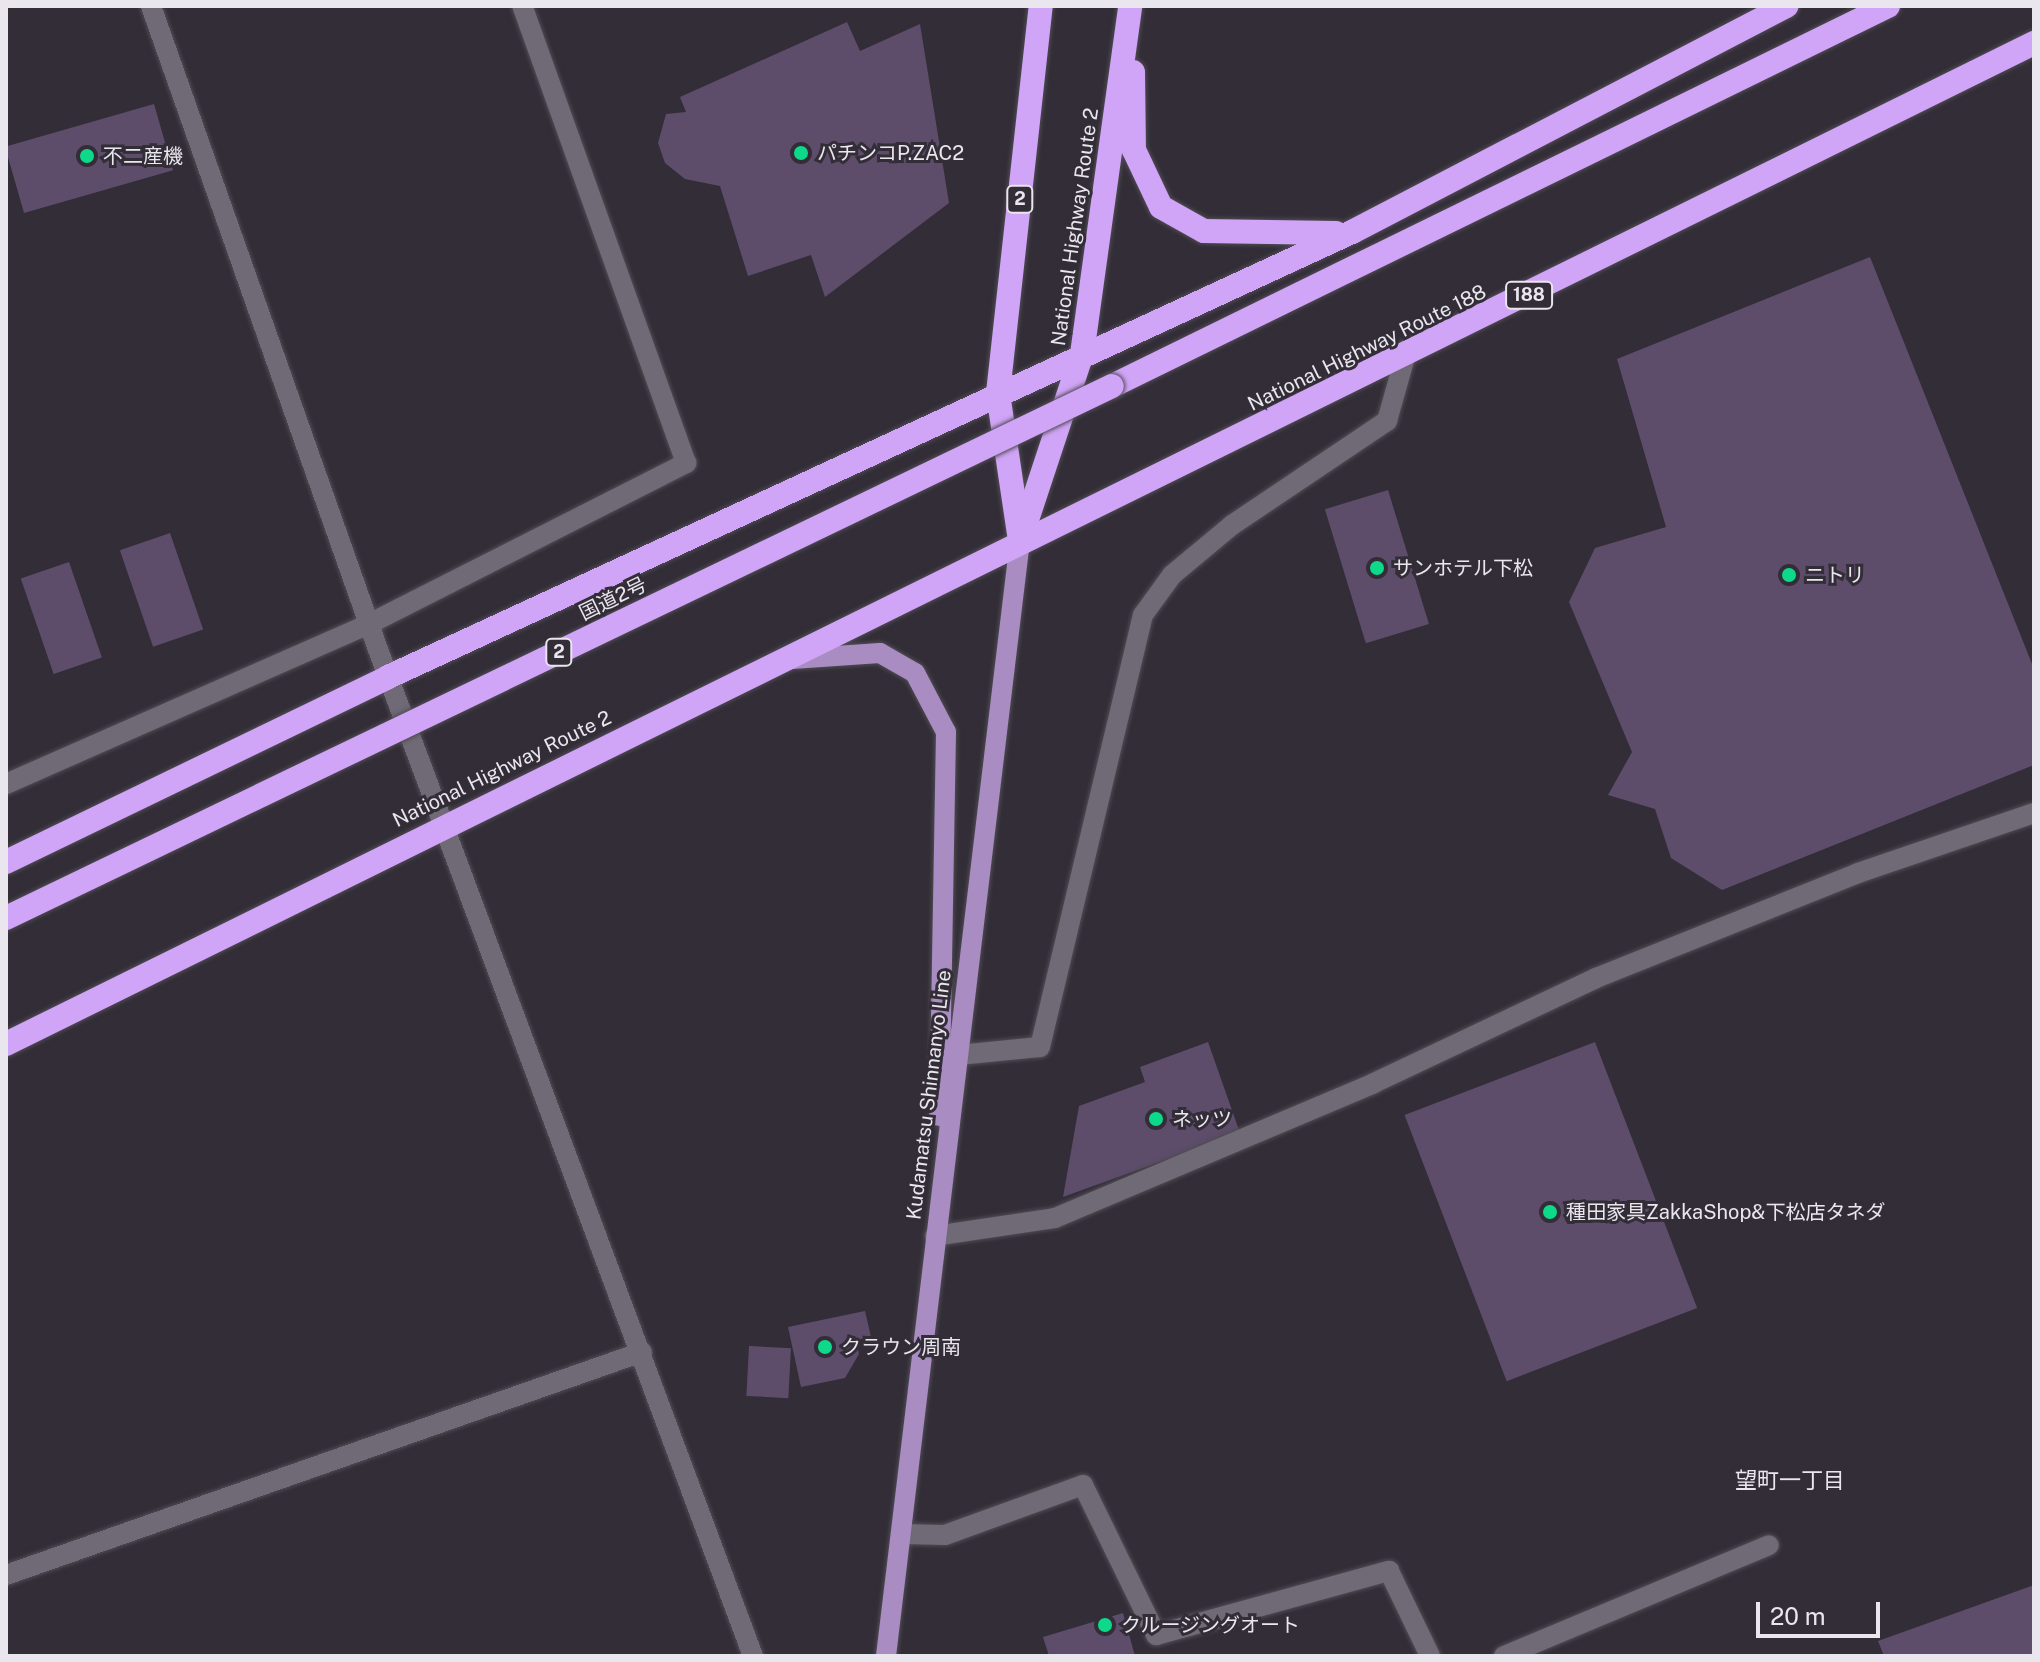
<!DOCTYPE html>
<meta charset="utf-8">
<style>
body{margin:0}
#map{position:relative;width:2040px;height:1662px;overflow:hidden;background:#322d37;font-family:"Public Sans","Noto Sans JP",sans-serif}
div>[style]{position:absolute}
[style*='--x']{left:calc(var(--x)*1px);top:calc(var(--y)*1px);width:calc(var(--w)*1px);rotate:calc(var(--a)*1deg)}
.building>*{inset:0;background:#5d4d6b;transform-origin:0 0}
.roads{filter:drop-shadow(0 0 2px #504b54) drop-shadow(0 0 2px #504b54)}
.minor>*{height:20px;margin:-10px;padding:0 10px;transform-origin:10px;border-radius:10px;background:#6f6a75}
.major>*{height:20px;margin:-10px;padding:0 10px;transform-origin:10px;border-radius:10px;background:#a98dc2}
.highway>*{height:24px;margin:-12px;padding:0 12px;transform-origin:12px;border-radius:12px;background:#d0a4f6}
.bridges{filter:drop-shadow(0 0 2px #504b54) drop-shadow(0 0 2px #504b54)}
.highway-bridge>*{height:24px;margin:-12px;padding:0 12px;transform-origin:12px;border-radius:12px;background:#d0a4f6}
.dots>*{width:22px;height:22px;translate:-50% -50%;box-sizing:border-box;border:4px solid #322d37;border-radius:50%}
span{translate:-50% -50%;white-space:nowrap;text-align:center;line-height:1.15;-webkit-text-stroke:6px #322d37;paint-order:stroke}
.shield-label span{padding:2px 6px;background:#322d37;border:2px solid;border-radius:6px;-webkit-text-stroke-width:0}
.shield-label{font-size:18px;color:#e9e6ed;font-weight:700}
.poi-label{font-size:20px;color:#e9e6ed}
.left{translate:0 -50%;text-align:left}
.street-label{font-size:20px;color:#e9e6ed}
.neighbourhood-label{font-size:22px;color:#e9e6ed}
.frame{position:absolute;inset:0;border:8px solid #e9e6ed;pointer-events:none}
.scale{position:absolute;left:1756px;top:1602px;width:124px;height:36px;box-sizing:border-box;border:4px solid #e9e6ed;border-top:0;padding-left:10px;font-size:24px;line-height:28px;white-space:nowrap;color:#e9e6ed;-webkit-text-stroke:6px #322d37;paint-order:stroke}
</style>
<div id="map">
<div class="building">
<div style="clip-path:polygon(847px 22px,860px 51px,920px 24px,949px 203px,825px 297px,811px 255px,748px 276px,720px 186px,685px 179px,665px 163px,658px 143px,666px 114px,686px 112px,680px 97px)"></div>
<div style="left:154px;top:104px;width:69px;height:155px;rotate:74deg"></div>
<div style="clip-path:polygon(1870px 257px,2034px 669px,2034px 765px,1722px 890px,1671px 858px,1655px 809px,1608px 795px,1632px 752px,1569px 602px,1595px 548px,1666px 527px,1617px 359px)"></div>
<div style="left:1388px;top:490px;width:140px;height:66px;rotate:73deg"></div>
<div style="left:170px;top:533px;width:102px;height:53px;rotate:71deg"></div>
<div style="left:69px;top:562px;width:101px;height:51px;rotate:71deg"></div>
<div style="clip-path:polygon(1208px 1042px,1240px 1133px,1063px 1197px,1079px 1106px,1145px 1082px,1140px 1067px)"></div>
<div style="left:1595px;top:1042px;width:285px;height:204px;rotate:69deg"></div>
<div style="clip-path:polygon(865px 1311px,871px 1337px,856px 1340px,859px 1354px,845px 1378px,801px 1387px,788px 1327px)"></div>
<div style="left:749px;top:1346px;width:42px;height:50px;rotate:3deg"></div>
<div style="clip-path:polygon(2034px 1585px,2034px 1656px,1884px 1656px,1878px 1641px)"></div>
<div style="clip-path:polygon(1123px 1613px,1135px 1656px,1049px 1656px,1043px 1637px)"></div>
</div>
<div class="roads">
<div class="minor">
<div style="--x:151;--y:6;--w:677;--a:70.57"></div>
<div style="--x:376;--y:644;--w:1080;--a:69.57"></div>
<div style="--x:6;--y:784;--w:397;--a:-23.8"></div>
<div style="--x:369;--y:624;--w:356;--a:-26.9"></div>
<div style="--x:686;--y:463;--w:486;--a:-109.7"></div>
<div style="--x:958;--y:1055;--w:82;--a:-5.6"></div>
<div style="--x:1040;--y:1047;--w:444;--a:-76.6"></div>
<div style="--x:1143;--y:615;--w:49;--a:-54.1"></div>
<div style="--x:1172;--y:575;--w:78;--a:-39.8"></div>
<div style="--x:1232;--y:525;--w:187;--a:-33.9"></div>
<div style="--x:1387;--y:421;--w:66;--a:-74.3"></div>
<div style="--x:935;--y:1236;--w:121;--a:-8.5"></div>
<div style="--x:1055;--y:1218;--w:346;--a:-22.9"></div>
<div style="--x:1374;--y:1083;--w:246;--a:-25.3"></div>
<div style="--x:1596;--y:978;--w:282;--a:-21.8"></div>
<div style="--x:1858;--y:873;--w:186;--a:-18.8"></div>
<div style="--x:902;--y:1534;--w:43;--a:1.3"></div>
<div style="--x:945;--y:1535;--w:147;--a:-19.9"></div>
<div style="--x:1083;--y:1485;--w:167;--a:64"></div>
<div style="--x:1156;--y:1635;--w:242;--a:-15.4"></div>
<div style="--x:1389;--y:1571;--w:94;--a:64.2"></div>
<div style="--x:6;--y:1575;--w:674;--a:-19.32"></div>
<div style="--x:1504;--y:1656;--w:287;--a:-22.7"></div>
</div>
<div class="major">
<div style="--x:792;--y:659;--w:88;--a:-3.9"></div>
<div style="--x:880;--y:653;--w:40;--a:29.7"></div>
<div style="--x:915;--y:673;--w:67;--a:62.3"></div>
<div style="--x:946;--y:732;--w:384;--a:91"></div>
<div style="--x:886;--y:1656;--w:1123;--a:-83.15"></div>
</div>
<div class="highway">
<div style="--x:1133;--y:72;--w:78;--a:89.3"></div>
<div style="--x:1134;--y:150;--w:63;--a:64.7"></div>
<div style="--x:1161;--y:207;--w:49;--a:29.2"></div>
<div style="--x:1204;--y:231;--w:132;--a:0.9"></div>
<div style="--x:1112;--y:386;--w:864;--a:-26.09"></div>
<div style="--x:1019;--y:534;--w:143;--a:-98.5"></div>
<div style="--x:998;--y:393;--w:389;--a:-83.7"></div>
<div style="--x:1020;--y:541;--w:197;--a:-71.7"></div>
<div style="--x:1082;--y:354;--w:351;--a:-82.1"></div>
<div style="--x:6;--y:862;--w:424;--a:-25.8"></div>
<div style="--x:388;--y:677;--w:1062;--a:-24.78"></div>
<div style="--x:1352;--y:232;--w:490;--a:-27.5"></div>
<div style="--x:6;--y:1044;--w:2262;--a:-26.27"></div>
</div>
</div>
<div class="bridges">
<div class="highway-bridge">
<div style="--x:6;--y:918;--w:1227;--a:-25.69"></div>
</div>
</div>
<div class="dots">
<div style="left:801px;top:153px;background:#0ed98a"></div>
<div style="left:87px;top:156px;background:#0ed98a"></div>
<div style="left:1377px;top:568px;background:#0ed98a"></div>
<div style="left:1789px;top:575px;background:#0ed98a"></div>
<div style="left:1156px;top:1119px;background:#0ed98a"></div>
<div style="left:1550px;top:1212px;background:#0ed98a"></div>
<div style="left:825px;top:1347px;background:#0ed98a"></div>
<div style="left:1105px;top:1625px;background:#0ed98a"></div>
</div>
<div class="shield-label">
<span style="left:1020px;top:199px">2</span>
<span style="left:1529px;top:295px">188</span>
<span style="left:559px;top:652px">2</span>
</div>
<div class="poi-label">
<span class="left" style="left:817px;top:153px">パチンコP.ZAC2</span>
<span class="left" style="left:103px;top:156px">不二産機</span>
<span class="left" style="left:1393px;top:568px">サンホテル下松</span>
<span class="left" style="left:1805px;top:575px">ニトリ</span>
<span class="left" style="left:1172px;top:1119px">ネッツ</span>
<span class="left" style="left:1566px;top:1212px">種田家具ZakkaShop&amp;下松店タネダ</span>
<span class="left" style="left:841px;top:1347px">クラウン周南</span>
<span class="left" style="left:1121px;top:1625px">クルージングオート</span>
</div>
<div class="street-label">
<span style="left:1075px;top:227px;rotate:-82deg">National Highway Route 2</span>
<span style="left:1367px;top:348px;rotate:-26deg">National Highway Route 188</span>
<span style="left:613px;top:599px;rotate:-26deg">国道2号</span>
<span style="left:502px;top:769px;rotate:-26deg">National Highway Route 2</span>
<span style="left:929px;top:1095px;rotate:-83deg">Kudamatsu Shinnanyo Line</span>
</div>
<div class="neighbourhood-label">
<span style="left:1790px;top:1481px">望町一丁目</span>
</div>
<div class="frame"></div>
<div class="scale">20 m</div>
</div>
